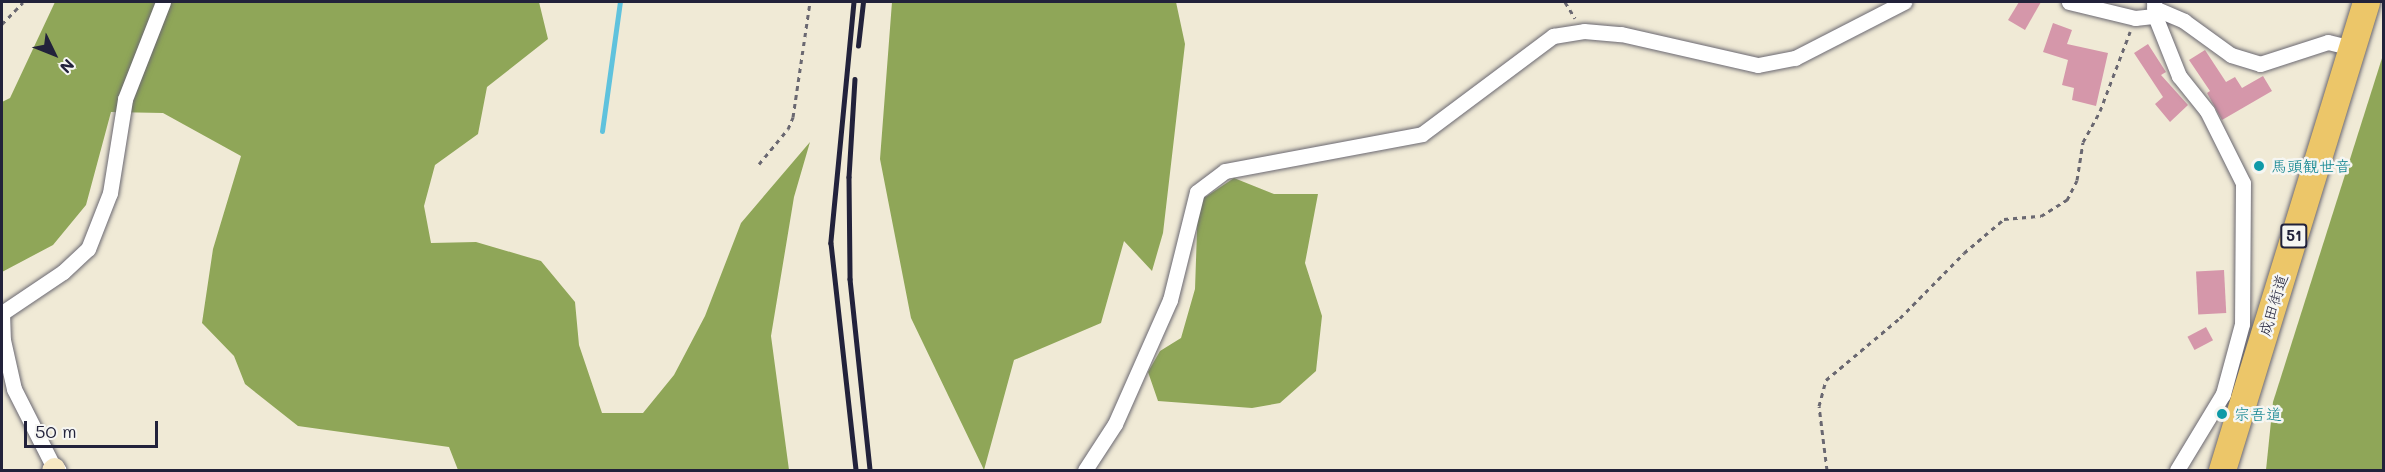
<!DOCTYPE html>
<meta charset="utf-8">
<style>
body{margin:0}
#map{position:relative;width:2385px;height:472px;overflow:hidden;background:#f0ead6;font-family:Mali,"Klee One",sans-serif}
div>[style]{position:absolute}
[style*='--x']{left:calc(var(--x)*1px);top:calc(var(--y)*1px);width:calc(var(--w)*1px);rotate:calc(var(--a)*1deg)}
.forest>*{inset:0;background:#8fa658}
.stream>*{height:5px;margin:-2.5px;padding:0 2.5px;transform-origin:2.5px;border-radius:2.5px;background:#5fc2dd}
.building>*{inset:0;background:#d597aa;transform-origin:0 0}
.path>*{height:3px;margin-top:-1.5px;transform-origin:0;background:repeating-linear-gradient(90deg,#6a6871 0 4.5px,transparent 0 9px)}
.roads{filter:drop-shadow(0 0 2px #6a6871) drop-shadow(0 0 2px #6a6871)}
.street>*{height:15px;margin:-7.5px;padding:0 7.5px;transform-origin:7.5px;border-radius:7.5px;background:#fff}
.secondary>*{height:21px;margin:-10.5px;padding:0 10.5px;transform-origin:10.5px;border-radius:10.5px;background:#f7e8c3}
.highway>*{height:27px;margin:-13.5px;padding:0 13.5px;transform-origin:13.5px;border-radius:13.5px;background:#ecc669}
.rail>*{height:4.5px;margin:-2.25px;padding:0 2.25px;transform-origin:2.25px;border-radius:2.25px;background:#22223b}
.dots>*{width:16px;height:16px;translate:-50% -50%;box-sizing:border-box;border:3px solid #f6f6f2;border-radius:50%}
span{translate:-50% -50%;white-space:nowrap;text-align:center;line-height:1.15;-webkit-text-stroke:5px #f6f6f2;paint-order:stroke}
.shield-label span{padding:2px 4px;background:#f6f6f2;border:2px solid;border-radius:4px;-webkit-text-stroke-width:0}
.shield-label{font-size:15px;color:#22223b;font-weight:700}
.culture-label{font-size:16px;color:#0d838f}
.left{translate:0 -50%;text-align:left}
.street-label{font-size:16px;color:#22223b}
.frame{position:absolute;inset:0;border:3px solid #22223b;pointer-events:none}
.north{position:absolute;left:24px;top:24px;width:60px;height:60px;-webkit-text-stroke:4px #f6f6f2;paint-order:stroke;rotate:133deg;font-size:16px;font-weight:700;line-height:24px;text-align:center;color:#22223b}
.north::after{content:'';display:block;margin:auto;width:21px;height:27px;background:#22223b;clip-path:polygon(50% 0,100% 100%,50% 72%,0 100%)}
.scale{position:absolute;left:24px;top:421px;width:134px;height:27px;box-sizing:border-box;border:3px solid #22223b;border-top:0;padding-left:8px;font-size:18px;line-height:21px;white-space:nowrap;color:#22223b;-webkit-text-stroke:4px #f6f6f2;paint-order:stroke}
</style>
<div id="map">
<div class="forest">
<div style="clip-path:polygon(55px 2px,539px 2px,548px 39px,487px 87px,478px 134px,435px 165px,424px 206px,431px 243px,476px 242px,541px 261px,575px 302px,579px 345px,602px 413px,643px 413px,674px 375px,705px 316px,741px 223px,810px 142px,794px 197px,771px 336px,789px 470px,458px 470px,449px 447px,298px 426px,245px 384px,234px 356px,202px 323px,213px 249px,241px 156px,163px 113px,111px 112px,86px 205px,53px 245px,2px 272px,2px 102px,10px 98px)"></div>
<div style="clip-path:polygon(892px 2px,1176px 2px,1185px 44px,1163px 233px,1152px 271px,1124px 241px,1101px 323px,1014px 360px,984px 470px,911px 318px,880px 159px)"></div>
<div style="clip-path:polygon(2383px 55px,2383px 470px,2266px 470px,2273px 402px)"></div>
<div style="clip-path:polygon(1234px 178px,1274px 194px,1318px 194px,1305px 263px,1322px 316px,1316px 371px,1280px 403px,1252px 408px,1158px 401px,1148px 372px,1160px 351px,1181px 338px,1195px 289px,1198px 202px)"></div>
</div>
<div class="stream">
<div style="--x:602;--y:131;--w:130;--a:-82.1"></div>
</div>
<div class="building">
<div style="clip-path:polygon(2019px 2px,2041px 2px,2025px 30px,2008px 20px)"></div>
<div style="clip-path:polygon(2053px 23px,2072px 30px,2067px 44px,2108px 53px,2096px 106px,2072px 100px,2074px 88px,2062px 85px,2068px 60px,2043px 52px)"></div>
<div style="clip-path:polygon(2148px 44px,2166px 72px,2161px 75px,2188px 105px,2170px 122px,2155px 104px,2163px 97px,2134px 53px)"></div>
<div style="clip-path:polygon(2205px 50px,2226px 82px,2235px 77px,2242px 88px,2263px 76px,2272px 91px,2222px 120px,2207px 93px,2210px 91px,2189px 60px)"></div>
<div style="left:2224px;top:270px;width:43px;height:28px;rotate:87deg"></div>
<div style="left:2206px;top:327px;width:15px;height:21px;rotate:62deg"></div>
</div>
<div class="path">
<div style="--x:1565;--y:2;--w:19;--a:58"></div>
<div style="--x:2;--y:24;--w:30;--a:-46"></div>
<div style="--x:759;--y:164;--w:45;--a:-50.4"></div>
<div style="--x:788;--y:129;--w:13;--a:-67"></div>
<div style="--x:793;--y:117;--w:116;--a:-81.6"></div>
<div style="--x:1827;--y:470;--w:64;--a:-97.1"></div>
<div style="--x:1819;--y:406;--w:27;--a:-75"></div>
<div style="--x:1826;--y:380;--w:97;--a:-40"></div>
<div style="--x:1900;--y:318;--w:91;--a:-45.4"></div>
<div style="--x:1964;--y:253;--w:52;--a:-40.4"></div>
<div style="--x:2004;--y:219;--w:37;--a:-5"></div>
<div style="--x:2041;--y:216;--w:31;--a:-32"></div>
<div style="--x:2067;--y:200;--w:22;--a:-63"></div>
<div style="--x:2077;--y:180;--w:38;--a:-81"></div>
<div style="--x:2083;--y:142;--w:35;--a:-61"></div>
<div style="--x:2100;--y:111;--w:85;--a:-69.2"></div>
</div>
<div class="roads">
<div class="street">
<div style="--x:2069;--y:2;--w:68;--a:13.6"></div>
<div style="--x:2135;--y:18;--w:20;--a:-6"></div>
<div style="--x:2154;--y:2;--w:14;--a:86"></div>
<div style="--x:2155;--y:16;--w:65;--a:68.2"></div>
<div style="--x:2179;--y:76;--w:45;--a:51.3"></div>
<div style="--x:2207;--y:111;--w:80;--a:63.4"></div>
<div style="--x:2243;--y:183;--w:141;--a:90.4"></div>
<div style="--x:2242;--y:324;--w:73;--a:105.2"></div>
<div style="--x:2223;--y:394;--w:89;--a:121.2"></div>
<div style="--x:2154;--y:8;--w:33;--a:23"></div>
<div style="--x:2184;--y:21;--w:58;--a:35.9"></div>
<div style="--x:2231;--y:55;--w:30;--a:17"></div>
<div style="--x:2260;--y:64;--w:71;--a:-17.9"></div>
<div style="--x:2328;--y:42;--w:25;--a:14"></div>
<div style="--x:2;--y:313;--w:73;--a:-33.9"></div>
<div style="--x:63;--y:272;--w:34;--a:-43"></div>
<div style="--x:88;--y:249;--w:60;--a:-68.6"></div>
<div style="--x:110;--y:193;--w:95;--a:-80.9"></div>
<div style="--x:125;--y:99;--w:104;--a:-68.6"></div>
<div style="--x:2;--y:313;--w:27;--a:88"></div>
<div style="--x:3;--y:340;--w:50;--a:77.3"></div>
<div style="--x:14;--y:389;--w:89;--a:63.1"></div>
<div style="--x:54;--y:468;--w:5;--a:22"></div>
<div style="--x:1085;--y:470;--w:55;--a:-56.9"></div>
<div style="--x:1115;--y:424;--w:136;--a:-66.1"></div>
<div style="--x:1170;--y:300;--w:111;--a:-76"></div>
<div style="--x:1197;--y:192;--w:35;--a:-37"></div>
<div style="--x:1225;--y:171;--w:200;--a:-10.6"></div>
<div style="--x:1422;--y:134;--w:164;--a:-36.8"></div>
<div style="--x:1553;--y:36;--w:31;--a:-9"></div>
<div style="--x:1584;--y:31;--w:37;--a:5"></div>
<div style="--x:1621;--y:34;--w:140;--a:12.8"></div>
<div style="--x:1758;--y:65;--w:38;--a:-11"></div>
<div style="--x:1795;--y:58;--w:123;--a:-27.2"></div>
</div>
<div class="secondary">
<div style="--x:52;--y:470;--w:3;--a:-45"></div>
</div>
<div class="highway">
<div style="--x:2222;--y:470;--w:490;--a:-72.9"></div>
</div>
</div>
<div class="rail">
<div style="--x:854;--y:2;--w:242;--a:95.5"></div>
<div style="--x:831;--y:243;--w:228;--a:83.7"></div>
<div style="--x:858;--y:46;--w:44;--a:-83.5"></div>
<div style="--x:855;--y:79;--w:98;--a:93.5"></div>
<div style="--x:849;--y:177;--w:102;--a:89.4"></div>
<div style="--x:850;--y:279;--w:192;--a:84"></div>
</div>
<div class="dots">
<div style="left:2259px;top:166px;background:#0f9aa8"></div>
<div style="left:2222px;top:414px;background:#0f9aa8"></div>
</div>
<div class="shield-label">
<span style="left:2294px;top:236px">51</span>
</div>
<div class="culture-label">
<span class="left" style="left:2271px;top:166px">馬頭観世音</span>
<span class="left" style="left:2234px;top:414px">宗吾道</span>
</div>
<div class="street-label">
<span style="left:2273px;top:305px;rotate:-73deg">成田街道</span>
</div>
<div class="frame"></div>
<div class="north">N</div>
<div class="scale">50 m</div>
</div>
